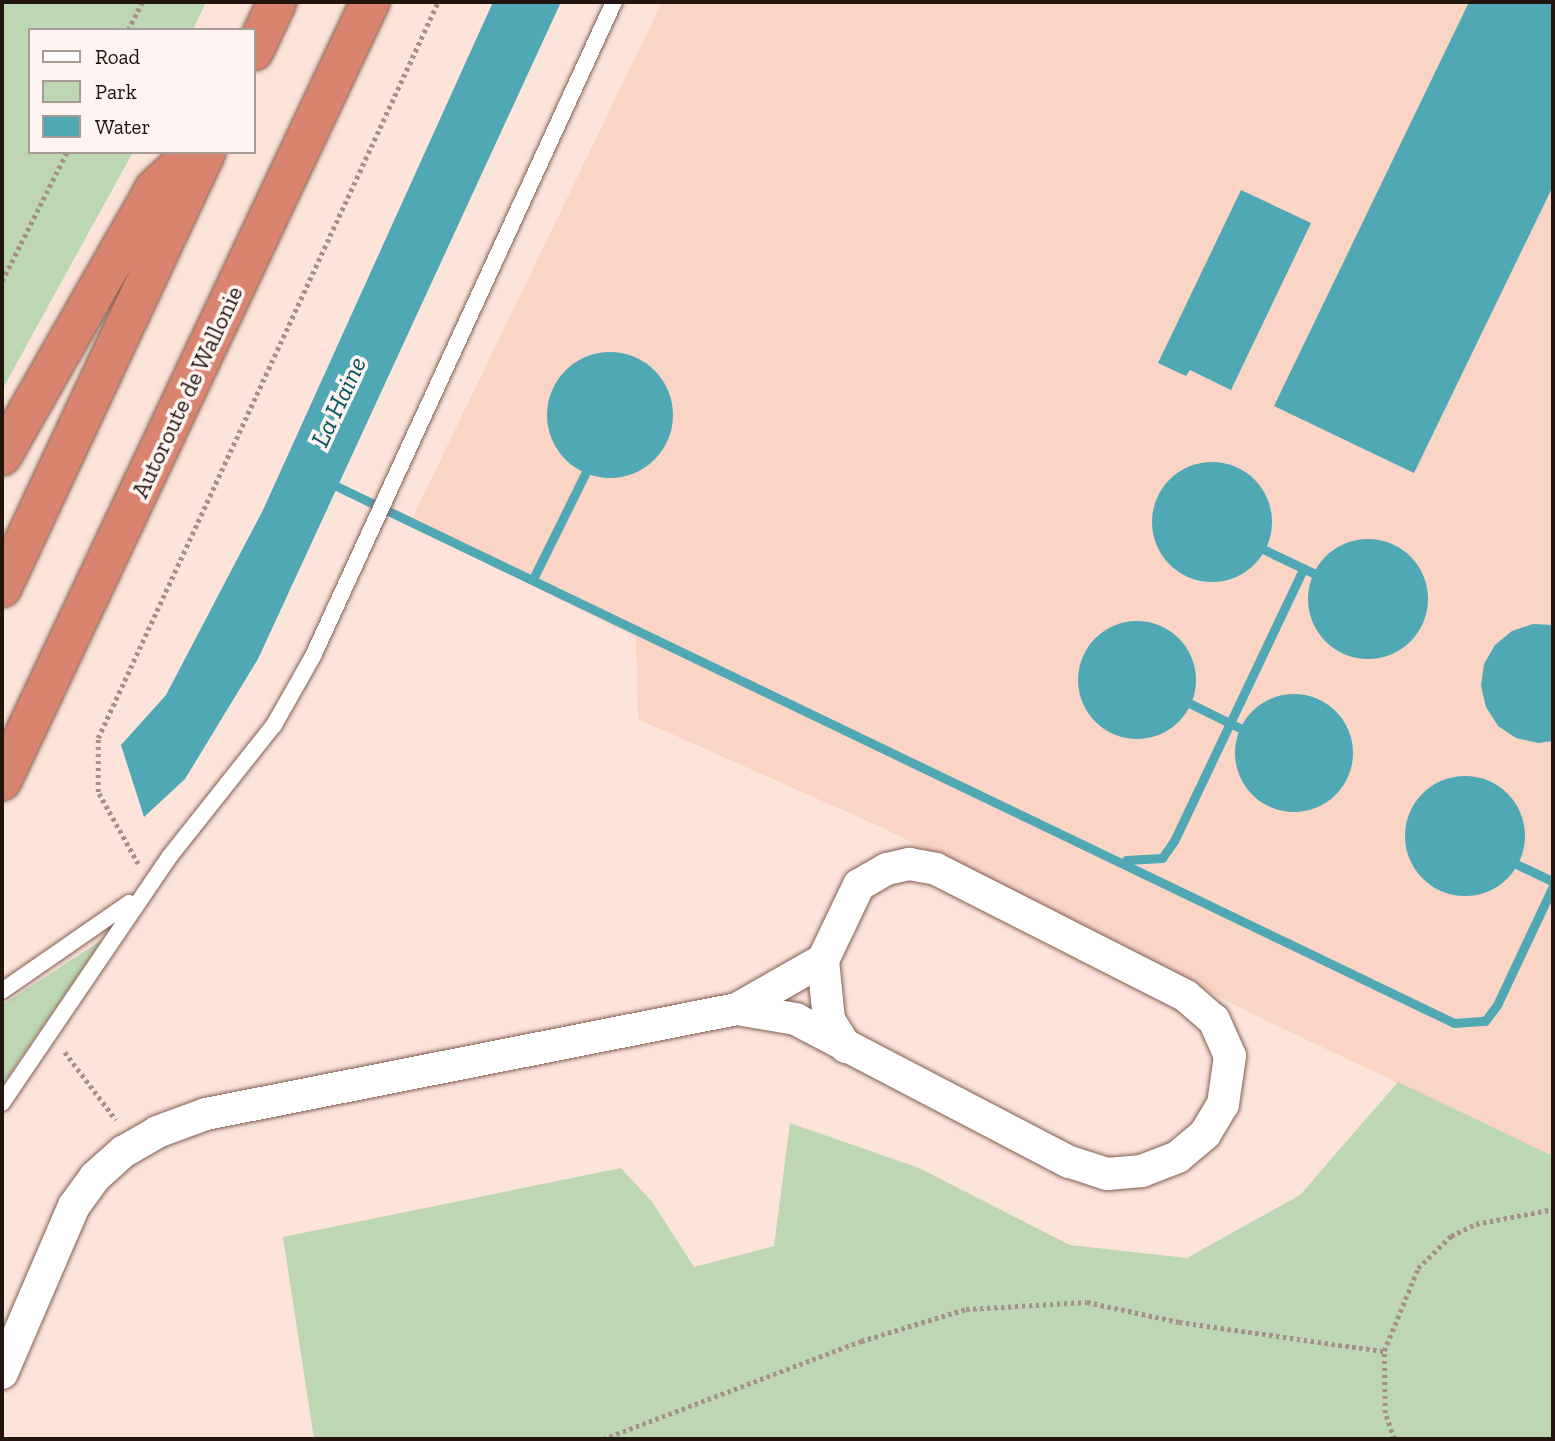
<!DOCTYPE html>
<style>
body{margin:0}
#map{position:relative;width:1555px;height:1441px;overflow:hidden;background:#fce4db;font-family:"Zilla Slab",serif}
div>[style]{position:absolute}
[style*='--x']{left:calc(var(--x)*1px);top:calc(var(--y)*1px);width:calc(var(--w)*1px);rotate:calc(var(--a)*1deg)}
.built>*{inset:0;background:#fad4c4}
.green>*{inset:0;background:#bdd7b4}
.water>*{inset:0;background:#50a8b5}
.round{border-radius:50%}
.stream>*{height:9px;margin:-4.5px;padding:0 4.5px;transform-origin:4.5px;border-radius:4.5px;background:#50a8b5}
.path>*{height:4.5px;margin-top:-2.25px;transform-origin:0;background:repeating-linear-gradient(90deg,#a5918a 0 3.5px,transparent 0 7px)}
.roads{filter:drop-shadow(0 0 2px #815f51) drop-shadow(0 0 2px #815f51)}
.lane>*{height:16px;margin:-8px;padding:0 8px;transform-origin:8px;border-radius:8px;background:#fff}
.street>*{height:32px;margin:-16px;padding:0 16px;transform-origin:16px;border-radius:16px;background:#fff}
.highway>*{height:38px;margin:-19px;padding:0 19px;transform-origin:19px;border-radius:19px;background:#d9846e}
span{translate:-50% -50%;white-space:nowrap;text-align:center;line-height:1.15;-webkit-text-stroke:7px #fef5f2;paint-order:stroke}
.street-label{font-size:24px;color:#22150f}
.water-label{font-size:26px;color:#03555e;font-style:italic}
.frame{position:absolute;inset:0;border:4px solid #22150f;pointer-events:none}
.legend{position:absolute;left:28px;top:28px;width:228px;height:126px;box-sizing:border-box;background:#fef5f2;border:2px solid #a69b97;margin:0;padding:9px 12px;list-style:none;font-size:21px;color:#22150f}
.legend li{display:flex;align-items:center;gap:14px;height:35px}
.legend b{width:35px;border:2px solid #a69b97}
</style>
<div id="map">
<div class="built">
<div style="clip-path:polygon(662px 2px,1553px 2px,1553px 1156px,1267px 1021px,883px 828px,638px 719px,636px 637px,409px 525px)"></div>
</div>
<div class="green">
<div style="clip-path:polygon(2px 2px,206px 2px,193px 30px,30px 30px,30px 152px,133px 152px,2px 390px)"></div>
<div style="clip-path:polygon(102px 940px,3px 1084px,2px 1087px,2px 1005px)"></div>
<div style="clip-path:polygon(1398px 1082px,1553px 1156px,1553px 1439px,314px 1439px,283px 1237px,621px 1168px,653px 1203px,694px 1267px,774px 1246px,790px 1123px,919px 1168px,1070px 1245px,1187px 1258px,1300px 1195px)"></div>
</div>
<div class="water">
<div style="clip-path:polygon(493px 2px,561px 2px,258px 659px,185px 779px,144px 817px,121px 745px,166px 695px,263px 510px)"></div>
<div style="clip-path:polygon(1469px 2px,1553px 2px,1553px 186px,1414px 473px,1274px 406px)"></div>
<div style="clip-path:polygon(1241px 190px,1311px 223px,1231px 390px,1190px 370px,1186px 376px,1158px 363px)"></div>
<div class="round" style="left:547px;top:352px;width:126px;height:126px"></div>
<div class="round" style="left:1152px;top:462px;width:120px;height:120px"></div>
<div class="round" style="left:1308px;top:539px;width:120px;height:120px"></div>
<div class="round" style="left:1078px;top:621px;width:118px;height:118px"></div>
<div style="clip-path:polygon(1533px 624px,1553px 625px,1553px 741px,1538px 743px,1516px 738px,1498px 726px,1486px 707px,1481px 686px,1484px 664px,1495px 645px,1512px 631px)"></div>
<div class="round" style="left:1235px;top:694px;width:118px;height:118px"></div>
<div class="round" style="left:1405px;top:776px;width:120px;height:120px"></div>
</div>
<div class="stream">
<div style="--x:330;--y:483;--w:1247;--a:25.66"></div>
<div style="--x:1454;--y:1023;--w:31;--a:-4"></div>
<div style="--x:1485;--y:1021;--w:20;--a:-53"></div>
<div style="--x:1497;--y:1005;--w:132;--a:-64.8"></div>
<div style="--x:1265;--y:550;--w:53;--a:25.6"></div>
<div style="--x:533;--y:579;--w:117;--a:-63.7"></div>
<div style="--x:1191;--y:704;--w:55;--a:26.1"></div>
<div style="--x:1126;--y:860;--w:36;--a:-3"></div>
<div style="--x:1162;--y:858;--w:21;--a:-55"></div>
<div style="--x:1174;--y:841;--w:301;--a:-64.6"></div>
<div style="--x:1518;--y:865;--w:38;--a:25"></div>
</div>
<div class="path">
<div style="--x:128;--y:30;--w:31;--a:-63"></div>
<div style="--x:2;--y:281;--w:144;--a:-63.3"></div>
<div style="--x:138;--y:864;--w:82;--a:-119.1"></div>
<div style="--x:98;--y:792;--w:54;--a:-90"></div>
<div style="--x:98;--y:738;--w:811;--a:-65.21"></div>
<div style="--x:65;--y:1052;--w:85;--a:53.1"></div>
<div style="--x:603;--y:1439;--w:276;--a:-20.8"></div>
<div style="--x:861;--y:1341;--w:110;--a:-16.9"></div>
<div style="--x:966;--y:1309;--w:121;--a:-3.3"></div>
<div style="--x:1087;--y:1302;--w:94;--a:12.3"></div>
<div style="--x:1179;--y:1322;--w:207;--a:8.1"></div>
<div style="--x:1394;--y:1439;--w:28;--a:-109"></div>
<div style="--x:1385;--y:1413;--w:62;--a:-90.9"></div>
<div style="--x:1384;--y:1351;--w:90;--a:-67.7"></div>
<div style="--x:1418;--y:1268;--w:46;--a:-44.1"></div>
<div style="--x:1451;--y:1236;--w:28;--a:-26"></div>
<div style="--x:1476;--y:1224;--w:78;--a:-11"></div>
</div>
<div class="roads">
<div class="lane">
<div style="--x:2;--y:991;--w:155;--a:-34.7"></div>
<div style="--x:2;--y:1103;--w:299;--a:-55.8"></div>
<div style="--x:170;--y:856;--w:167;--a:-51.6"></div>
<div style="--x:274;--y:725;--w:79;--a:-60.5"></div>
<div style="--x:313;--y:656;--w:720;--a:-65.29"></div>
</div>
<div class="street">
<div style="--x:823;--y:960;--w:60;--a:84.3"></div>
<div style="--x:829;--y:1020;--w:32;--a:58"></div>
<div style="--x:2;--y:1373;--w:182;--a:-66.7"></div>
<div style="--x:74;--y:1206;--w:36;--a:-54"></div>
<div style="--x:95;--y:1177;--w:38;--a:-42"></div>
<div style="--x:123;--y:1152;--w:39;--a:-30"></div>
<div style="--x:157;--y:1132;--w:52;--a:-20.2"></div>
<div style="--x:206;--y:1114;--w:541;--a:-11.19"></div>
<div style="--x:737;--y:1009;--w:99;--a:-29.7"></div>
<div style="--x:823;--y:960;--w:83;--a:-64.4"></div>
<div style="--x:859;--y:885;--w:32;--a:-30"></div>
<div style="--x:887;--y:869;--w:23;--a:-13"></div>
<div style="--x:909;--y:864;--w:27;--a:10"></div>
<div style="--x:936;--y:869;--w:280;--a:26.9"></div>
<div style="--x:1186;--y:996;--w:37;--a:41"></div>
<div style="--x:1214;--y:1020;--w:39;--a:66"></div>
<div style="--x:1230;--y:1056;--w:49;--a:98.3"></div>
<div style="--x:1223;--y:1104;--w:35;--a:121"></div>
<div style="--x:1205;--y:1134;--w:35;--a:140"></div>
<div style="--x:1178;--y:1157;--w:39;--a:159"></div>
<div style="--x:1142;--y:1171;--w:35;--a:175"></div>
<div style="--x:1107;--y:1174;--w:40;--a:-162"></div>
<div style="--x:1069;--y:1162;--w:308;--a:-152.4"></div>
<div style="--x:796;--y:1019;--w:60;--a:-170.4"></div>
</div>
<div class="highway">
<div style="--x:254;--y:51;--w:54;--a:-64.9"></div>
<div style="--x:2;--y:456;--w:307;--a:-60.3"></div>
<div style="--x:154;--y:189;--w:54;--a:-42.8"></div>
<div style="--x:2;--y:588;--w:481;--a:-64.9"></div>
<div style="--x:2;--y:781;--w:862;--a:-64.71"></div>
</div>
</div>
<div class="street-label">
<span style="left:187px;top:392px;rotate:-65deg">Autoroute de Wallonie</span>
</div>
<div class="water-label">
<span style="left:339px;top:402px;rotate:-65deg">La Haine</span>
</div>
<div class="frame"></div>
<ul class="legend">
<li><b style="height:9px;background:#fff"></b>Road</li>
<li><b style="height:19px;background:#bdd7b4"></b>Park</li>
<li><b style="height:19px;background:#50a8b5"></b>Water</li>
</ul>
</div>
